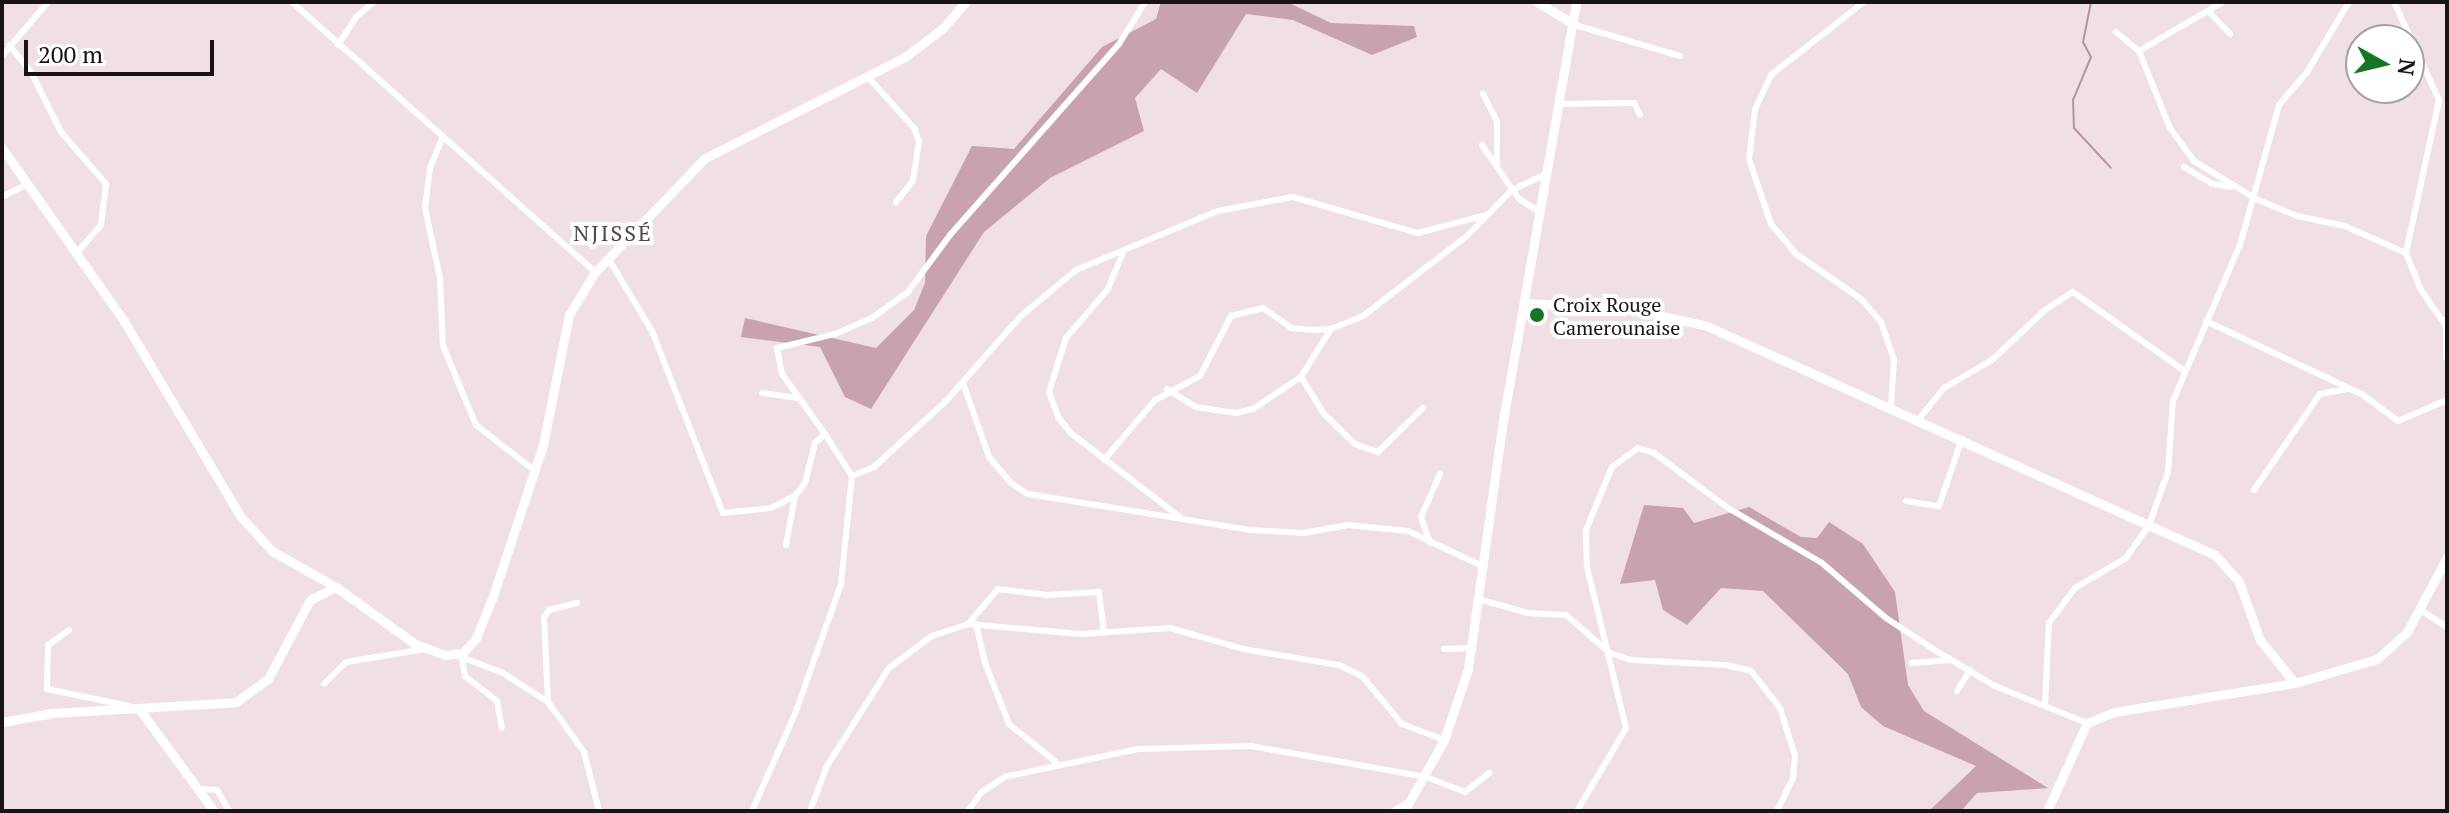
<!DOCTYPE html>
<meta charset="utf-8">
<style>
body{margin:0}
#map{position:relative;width:2449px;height:813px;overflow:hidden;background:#f0dfe5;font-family:"PT Serif",serif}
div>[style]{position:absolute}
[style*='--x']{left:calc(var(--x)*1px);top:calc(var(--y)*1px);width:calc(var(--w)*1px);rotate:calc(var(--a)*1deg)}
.forest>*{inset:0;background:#c8a2b0}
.stream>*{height:2px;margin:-1px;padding:0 1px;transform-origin:1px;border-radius:1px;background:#b893a1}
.street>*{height:6px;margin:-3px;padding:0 3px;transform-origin:3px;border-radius:3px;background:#fff}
.secondary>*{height:9px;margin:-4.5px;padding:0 4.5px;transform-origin:4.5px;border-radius:4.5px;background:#fff}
.dots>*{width:22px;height:22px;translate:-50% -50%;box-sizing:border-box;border:4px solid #fff;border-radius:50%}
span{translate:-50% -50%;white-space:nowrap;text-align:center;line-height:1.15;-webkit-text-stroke:8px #fff;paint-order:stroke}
.poi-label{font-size:20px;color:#191315}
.left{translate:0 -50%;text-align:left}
.neighbourhood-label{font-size:22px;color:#54464b;letter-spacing:2px}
.frame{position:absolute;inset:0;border:4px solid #191315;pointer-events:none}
.north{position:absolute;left:2345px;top:24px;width:80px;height:80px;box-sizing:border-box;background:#fff;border:2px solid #a3a1a1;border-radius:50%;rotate:98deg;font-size:22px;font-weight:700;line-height:32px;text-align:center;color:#191315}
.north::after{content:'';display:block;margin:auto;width:28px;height:36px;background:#177524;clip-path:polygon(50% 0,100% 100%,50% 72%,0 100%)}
.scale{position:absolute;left:24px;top:40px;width:190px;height:36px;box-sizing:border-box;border:4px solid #191315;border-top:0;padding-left:10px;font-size:24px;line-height:28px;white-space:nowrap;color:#191315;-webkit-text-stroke:6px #fff;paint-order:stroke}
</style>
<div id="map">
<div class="forest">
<div style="clip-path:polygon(1161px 2px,1287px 2px,1331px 23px,1414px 26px,1417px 37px,1372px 55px,1293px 20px,1246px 14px,1197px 93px,1161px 69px,1135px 98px,1144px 131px,1050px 178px,984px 232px,871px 409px,845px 397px,820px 347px,741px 337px,745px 318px,876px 348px,914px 310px,925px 283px,926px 236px,972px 146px,1014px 149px,1102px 47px,1156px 19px)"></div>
<div style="clip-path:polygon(1644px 505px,1683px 508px,1694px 523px,1749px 507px,1801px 537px,1817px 538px,1829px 522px,1863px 544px,1895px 592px,1908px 685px,1924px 711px,2048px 788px,1977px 793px,1961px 811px,1929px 811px,1976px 766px,1883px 726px,1861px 707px,1848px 674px,1763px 591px,1721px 588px,1687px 625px,1663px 610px,1655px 580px,1620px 584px)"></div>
</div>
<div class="stream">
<div style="--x:2091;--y:2;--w:41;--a:101.3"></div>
<div style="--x:2083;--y:42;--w:17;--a:62"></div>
<div style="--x:2091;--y:57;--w:47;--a:112.7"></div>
<div style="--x:2073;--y:100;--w:28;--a:88"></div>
<div style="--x:2074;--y:128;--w:54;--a:47.2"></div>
</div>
<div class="street">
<div style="--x:292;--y:2;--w:406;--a:41.7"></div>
<div style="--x:1864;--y:2;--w:118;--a:141.9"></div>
<div style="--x:1771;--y:75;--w:38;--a:115"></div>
<div style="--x:1755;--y:110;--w:49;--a:97"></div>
<div style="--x:1749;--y:159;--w:69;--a:71.3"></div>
<div style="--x:1771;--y:224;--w:38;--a:50"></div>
<div style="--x:1795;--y:253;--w:80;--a:34.9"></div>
<div style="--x:1861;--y:299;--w:30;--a:49"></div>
<div style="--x:1881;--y:322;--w:39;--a:71"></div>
<div style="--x:1894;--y:359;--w:48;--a:93.6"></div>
<div style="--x:2394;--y:2;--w:108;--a:65.3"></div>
<div style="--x:2439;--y:100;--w:157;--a:102.2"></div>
<div style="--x:2406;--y:253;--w:40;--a:68"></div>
<div style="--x:2421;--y:290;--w:44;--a:55.2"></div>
<div style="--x:2208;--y:11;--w:32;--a:46"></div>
<div style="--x:1572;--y:24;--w:113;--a:16.5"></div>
<div style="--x:2116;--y:32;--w:30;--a:40"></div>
<div style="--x:2139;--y:51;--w:83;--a:68.1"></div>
<div style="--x:2170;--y:128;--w:41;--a:54"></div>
<div style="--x:2194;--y:161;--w:73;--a:31.5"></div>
<div style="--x:2256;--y:199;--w:44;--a:22.5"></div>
<div style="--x:2297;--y:216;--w:49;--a:11.8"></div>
<div style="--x:2345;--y:226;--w:67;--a:23.9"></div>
<div style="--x:9;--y:45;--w:35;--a:51"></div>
<div style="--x:31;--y:72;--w:67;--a:63.4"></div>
<div style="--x:61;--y:132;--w:69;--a:49.1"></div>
<div style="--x:106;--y:184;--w:41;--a:97"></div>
<div style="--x:101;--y:225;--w:37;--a:131"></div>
<div style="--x:338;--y:45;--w:33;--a:-57"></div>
<div style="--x:356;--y:17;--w:23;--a:-40"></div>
<div style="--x:2139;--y:51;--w:97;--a:-30.3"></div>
<div style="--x:2;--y:56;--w:71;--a:-49.6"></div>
<div style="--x:868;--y:77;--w:69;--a:48"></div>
<div style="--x:914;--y:128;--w:15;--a:70"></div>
<div style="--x:919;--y:142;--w:39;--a:99"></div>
<div style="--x:913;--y:181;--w:27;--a:129"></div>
<div style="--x:1483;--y:94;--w:31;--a:63"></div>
<div style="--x:1497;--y:122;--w:43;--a:90"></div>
<div style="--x:1560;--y:104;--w:74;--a:-0.8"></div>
<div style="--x:1634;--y:103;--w:13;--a:63"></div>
<div style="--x:443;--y:136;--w:35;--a:112"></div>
<div style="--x:430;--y:168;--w:40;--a:97.1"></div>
<div style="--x:425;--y:208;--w:72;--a:77.9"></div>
<div style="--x:440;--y:278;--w:68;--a:87.5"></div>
<div style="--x:443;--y:346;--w:86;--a:67.3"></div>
<div style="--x:476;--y:425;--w:75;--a:37.9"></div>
<div style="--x:1482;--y:145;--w:65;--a:55.6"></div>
<div style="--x:1519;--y:199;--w:26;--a:32"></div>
<div style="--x:2184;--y:167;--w:33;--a:31"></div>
<div style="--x:2212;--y:184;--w:19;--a:9"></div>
<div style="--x:2;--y:197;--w:28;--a:-27"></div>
<div style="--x:1123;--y:253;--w:39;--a:113"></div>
<div style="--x:1108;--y:289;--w:65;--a:130.6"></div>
<div style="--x:1066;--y:338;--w:57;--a:107.5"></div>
<div style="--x:1049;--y:392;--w:27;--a:70"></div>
<div style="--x:1058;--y:417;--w:22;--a:51"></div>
<div style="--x:1072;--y:434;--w:138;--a:37.6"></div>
<div style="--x:608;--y:258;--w:85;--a:58.9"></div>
<div style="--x:652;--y:331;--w:195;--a:68.7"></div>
<div style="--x:723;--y:513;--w:48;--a:-5.9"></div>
<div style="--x:771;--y:508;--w:27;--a:-27"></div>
<div style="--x:795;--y:496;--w:16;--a:-52"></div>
<div style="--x:805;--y:483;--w:41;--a:-76"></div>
<div style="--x:815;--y:443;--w:13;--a:-42"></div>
<div style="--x:825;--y:434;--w:50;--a:57.3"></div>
<div style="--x:852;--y:476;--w:24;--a:-22"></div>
<div style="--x:874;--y:467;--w:98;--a:-42.5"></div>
<div style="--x:946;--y:401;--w:113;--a:-48.6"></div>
<div style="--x:1021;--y:316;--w:72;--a:-39.9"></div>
<div style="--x:1076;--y:270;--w:154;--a:-22.6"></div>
<div style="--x:1218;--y:211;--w:76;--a:-10.6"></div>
<div style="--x:1293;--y:197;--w:130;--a:16.1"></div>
<div style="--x:1418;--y:233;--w:70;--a:-14.8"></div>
<div style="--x:2206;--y:321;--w:174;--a:25.2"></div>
<div style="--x:2363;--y:395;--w:44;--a:36.6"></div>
<div style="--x:2398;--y:421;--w:53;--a:-23.2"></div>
<div style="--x:1301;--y:377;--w:44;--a:58.1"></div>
<div style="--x:1324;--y:414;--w:43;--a:44.1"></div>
<div style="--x:1355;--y:444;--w:24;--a:19"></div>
<div style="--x:1378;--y:452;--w:63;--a:-44.4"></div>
<div style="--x:963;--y:383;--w:78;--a:70.6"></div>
<div style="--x:989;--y:457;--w:34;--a:50"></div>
<div style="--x:1011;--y:483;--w:20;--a:33"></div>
<div style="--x:1028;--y:494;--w:226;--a:9.2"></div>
<div style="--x:1251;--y:530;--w:52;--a:3.3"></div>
<div style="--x:1303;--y:533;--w:46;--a:-10.1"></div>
<div style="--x:1348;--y:525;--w:60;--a:5.7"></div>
<div style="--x:1408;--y:531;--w:82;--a:25.3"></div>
<div style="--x:1167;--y:389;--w:34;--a:32"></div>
<div style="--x:1196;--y:407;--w:40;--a:8.5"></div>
<div style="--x:1236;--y:413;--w:17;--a:-13"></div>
<div style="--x:1253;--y:409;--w:58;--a:-33.7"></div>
<div style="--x:1301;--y:377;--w:57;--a:-58"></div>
<div style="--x:762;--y:393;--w:36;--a:8"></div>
<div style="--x:1919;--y:419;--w:40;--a:-51"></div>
<div style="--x:1944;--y:388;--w:56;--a:-30.3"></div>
<div style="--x:1992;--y:360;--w:73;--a:-43.3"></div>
<div style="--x:2045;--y:310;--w:33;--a:-33"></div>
<div style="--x:2073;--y:292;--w:135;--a:35.3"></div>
<div style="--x:825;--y:434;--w:74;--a:-125.6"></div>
<div style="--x:782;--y:374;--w:26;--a:-101"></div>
<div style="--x:777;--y:348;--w:60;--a:-13.6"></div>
<div style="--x:835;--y:334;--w:40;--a:-23.4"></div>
<div style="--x:872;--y:318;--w:44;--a:-35.8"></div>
<div style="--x:908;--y:292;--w:71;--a:-53.6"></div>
<div style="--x:950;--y:235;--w:255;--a:-48.5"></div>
<div style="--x:1119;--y:44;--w:49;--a:-58.2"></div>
<div style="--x:1104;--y:460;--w:79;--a:-49.6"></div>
<div style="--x:1155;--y:400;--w:51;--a:-28.1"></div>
<div style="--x:1200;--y:376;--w:68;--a:-62.7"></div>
<div style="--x:1231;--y:316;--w:33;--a:-14"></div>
<div style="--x:1263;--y:308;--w:35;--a:35"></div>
<div style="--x:1292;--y:328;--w:19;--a:6"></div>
<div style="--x:1311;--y:330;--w:20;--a:-3"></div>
<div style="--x:1331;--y:329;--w:35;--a:-22"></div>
<div style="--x:1363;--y:316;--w:131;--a:-37.6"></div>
<div style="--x:1467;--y:236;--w:64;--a:-45.6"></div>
<div style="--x:1512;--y:190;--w:38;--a:-25"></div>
<div style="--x:2254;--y:490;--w:116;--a:-55.5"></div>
<div style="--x:2320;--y:394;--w:28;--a:-10"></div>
<div style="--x:1906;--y:501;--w:33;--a:9"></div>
<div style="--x:1939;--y:506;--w:71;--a:-71.1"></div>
<div style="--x:1430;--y:543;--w:28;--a:-109"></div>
<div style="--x:1421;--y:517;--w:47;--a:-66.2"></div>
<div style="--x:786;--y:545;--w:50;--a:-79.6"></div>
<div style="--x:1478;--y:599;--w:52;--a:15.6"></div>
<div style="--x:1528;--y:613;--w:38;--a:3"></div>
<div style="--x:1566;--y:615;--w:58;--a:40.8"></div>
<div style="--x:1610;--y:653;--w:22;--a:18"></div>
<div style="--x:1631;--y:660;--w:95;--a:3"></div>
<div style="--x:1726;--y:665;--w:26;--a:13"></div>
<div style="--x:1751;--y:671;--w:47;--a:51.9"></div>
<div style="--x:1780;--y:708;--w:50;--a:72.6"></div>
<div style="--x:1795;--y:756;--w:22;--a:95"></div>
<div style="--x:1793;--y:778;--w:37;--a:116"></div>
<div style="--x:2419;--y:609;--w:33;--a:33"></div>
<div style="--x:968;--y:624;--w:46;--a:-49.4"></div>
<div style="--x:998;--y:589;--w:49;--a:7"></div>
<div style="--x:1047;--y:595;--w:52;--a:-3.3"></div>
<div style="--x:1099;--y:592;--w:39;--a:83"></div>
<div style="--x:976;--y:624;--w:40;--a:77"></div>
<div style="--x:985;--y:663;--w:66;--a:68.5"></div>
<div style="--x:1009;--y:724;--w:62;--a:39.1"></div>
<div style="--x:69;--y:630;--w:26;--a:144"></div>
<div style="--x:48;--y:645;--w:44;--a:91.3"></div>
<div style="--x:47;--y:689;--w:84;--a:11.7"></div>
<div style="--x:1444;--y:649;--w:28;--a:-2"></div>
<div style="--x:456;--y:655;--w:50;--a:21"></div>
<div style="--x:503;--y:673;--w:54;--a:32.8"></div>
<div style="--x:548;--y:702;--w:62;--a:54.2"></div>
<div style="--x:584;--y:752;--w:61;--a:75.7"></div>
<div style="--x:462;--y:659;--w:17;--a:80"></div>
<div style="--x:465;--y:676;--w:41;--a:38"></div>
<div style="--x:497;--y:701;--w:27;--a:80"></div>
<div style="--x:1912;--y:663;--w:40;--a:-4.3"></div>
<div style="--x:324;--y:684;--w:31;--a:-45"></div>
<div style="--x:346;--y:662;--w:81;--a:-9.2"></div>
<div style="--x:1957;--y:691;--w:25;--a:-58"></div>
<div style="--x:548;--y:702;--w:85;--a:-92.7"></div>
<div style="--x:544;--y:617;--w:9;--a:-54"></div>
<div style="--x:549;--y:610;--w:29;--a:-14"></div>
<div style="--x:2045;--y:704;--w:81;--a:-87.2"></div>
<div style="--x:2049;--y:623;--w:44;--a:-53.4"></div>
<div style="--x:2075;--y:588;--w:59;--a:-30.5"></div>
<div style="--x:2126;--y:558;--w:40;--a:-55.1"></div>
<div style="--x:2149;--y:525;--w:56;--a:-70.3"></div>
<div style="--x:2168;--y:472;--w:71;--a:-86"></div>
<div style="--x:2173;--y:401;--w:170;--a:-66.8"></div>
<div style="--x:2240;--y:245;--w:145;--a:-74.4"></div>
<div style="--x:2279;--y:105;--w:43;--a:-49.7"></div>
<div style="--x:2307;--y:72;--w:82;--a:-59"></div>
<div style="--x:200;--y:789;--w:17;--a:3"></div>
<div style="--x:217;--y:790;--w:24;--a:60"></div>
<div style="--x:752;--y:811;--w:106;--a:-66.1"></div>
<div style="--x:795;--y:714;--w:138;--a:-70.5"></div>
<div style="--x:841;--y:584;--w:109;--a:-84.2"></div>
<div style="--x:810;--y:811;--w:48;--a:-69.3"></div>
<div style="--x:827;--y:766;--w:116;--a:-57.7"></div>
<div style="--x:889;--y:668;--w:54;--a:-36.7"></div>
<div style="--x:932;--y:636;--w:38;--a:-18"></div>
<div style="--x:968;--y:624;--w:113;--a:5.1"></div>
<div style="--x:1081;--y:634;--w:89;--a:-3.9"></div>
<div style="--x:1170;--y:628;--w:76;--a:16"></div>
<div style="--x:1243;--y:649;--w:97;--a:9.5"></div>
<div style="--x:1339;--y:665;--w:25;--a:26"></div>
<div style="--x:1362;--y:676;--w:62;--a:50.2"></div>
<div style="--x:1402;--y:724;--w:45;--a:20.9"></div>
<div style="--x:968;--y:811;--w:24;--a:-54"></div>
<div style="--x:982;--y:792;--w:27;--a:-34"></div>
<div style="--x:1004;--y:777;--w:137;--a:-11.8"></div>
<div style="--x:1138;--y:749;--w:113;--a:-1.5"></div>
<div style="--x:1251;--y:746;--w:178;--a:10"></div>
<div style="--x:1426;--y:777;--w:42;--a:21"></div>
<div style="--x:1465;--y:792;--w:31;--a:-38"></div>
<div style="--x:1393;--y:811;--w:16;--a:-30"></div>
<div style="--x:1577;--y:811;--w:96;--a:-59.4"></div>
<div style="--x:1626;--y:728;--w:166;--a:-103.6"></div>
<div style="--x:1587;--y:567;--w:37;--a:-92"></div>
<div style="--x:1586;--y:530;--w:68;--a:-67.6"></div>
<div style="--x:1612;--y:467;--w:32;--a:-36"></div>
<div style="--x:1638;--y:448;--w:17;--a:17"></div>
<div style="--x:1654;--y:453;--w:92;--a:36.6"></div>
<div style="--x:1728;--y:508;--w:109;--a:30.3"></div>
<div style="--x:1822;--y:563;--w:84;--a:40.7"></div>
<div style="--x:1886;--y:618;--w:56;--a:33.4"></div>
<div style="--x:1933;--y:649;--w:72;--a:30.8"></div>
<div style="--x:1995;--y:686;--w:99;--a:21.9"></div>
</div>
<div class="secondary">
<div style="--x:1537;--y:2;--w:41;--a:31"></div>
<div style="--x:2;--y:148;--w:212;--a:54.8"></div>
<div style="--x:124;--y:321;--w:228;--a:59.2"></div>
<div style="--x:241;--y:517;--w:46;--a:47.6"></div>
<div style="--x:272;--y:551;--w:73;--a:29.4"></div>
<div style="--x:1526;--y:303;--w:104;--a:3.3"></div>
<div style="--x:1630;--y:309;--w:79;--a:12.4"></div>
<div style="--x:1707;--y:326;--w:557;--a:24.27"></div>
<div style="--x:2215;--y:555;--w:36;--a:48"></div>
<div style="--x:2239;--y:582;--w:62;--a:70.1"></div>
<div style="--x:2260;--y:640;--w:55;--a:50.9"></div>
<div style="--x:2447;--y:320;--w:36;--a:90"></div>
<div style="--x:140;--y:710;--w:125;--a:53.8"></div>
<div style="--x:2;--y:722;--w:52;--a:-10"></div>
<div style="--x:53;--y:713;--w:183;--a:-3.4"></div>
<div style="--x:236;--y:702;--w:39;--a:-36"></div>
<div style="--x:268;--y:679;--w:89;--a:-62"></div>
<div style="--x:310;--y:600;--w:29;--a:-27"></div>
<div style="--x:336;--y:587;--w:97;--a:35.8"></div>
<div style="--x:415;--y:644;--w:33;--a:20"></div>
<div style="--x:446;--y:655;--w:17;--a:-7"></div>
<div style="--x:463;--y:653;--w:20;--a:-49"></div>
<div style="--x:476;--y:638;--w:45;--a:-68"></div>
<div style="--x:493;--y:596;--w:159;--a:-71.7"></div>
<div style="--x:543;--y:445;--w:133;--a:-78.7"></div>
<div style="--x:569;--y:315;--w:50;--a:-58.8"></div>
<div style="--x:595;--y:272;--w:158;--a:-46"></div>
<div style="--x:705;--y:158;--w:224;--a:-26.8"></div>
<div style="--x:905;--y:57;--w:48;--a:-37.3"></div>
<div style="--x:943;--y:28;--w:35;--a:-49"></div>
<div style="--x:1404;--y:811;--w:81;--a:-60.6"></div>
<div style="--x:1444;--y:740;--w:75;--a:-71.3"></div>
<div style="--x:1468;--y:669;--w:250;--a:-82"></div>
<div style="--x:1503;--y:421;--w:425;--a:-80.1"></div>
<div style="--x:2047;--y:811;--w:97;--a:-65.6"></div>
<div style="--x:2087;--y:723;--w:29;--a:-22"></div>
<div style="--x:2114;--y:712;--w:183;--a:-9.1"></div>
<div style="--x:2295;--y:683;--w:85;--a:-16.3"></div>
<div style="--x:2377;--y:659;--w:40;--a:-42"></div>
<div style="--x:2407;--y:632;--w:85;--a:-61.9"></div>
</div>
<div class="dots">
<div style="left:1537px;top:315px;background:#177524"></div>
</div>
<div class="poi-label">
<span class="left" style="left:1553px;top:316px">Croix Rouge<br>Camerounaise</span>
</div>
<div class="neighbourhood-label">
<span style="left:613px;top:233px">NJISSÉ</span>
</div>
<div class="frame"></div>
<div class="north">N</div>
<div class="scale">200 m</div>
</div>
